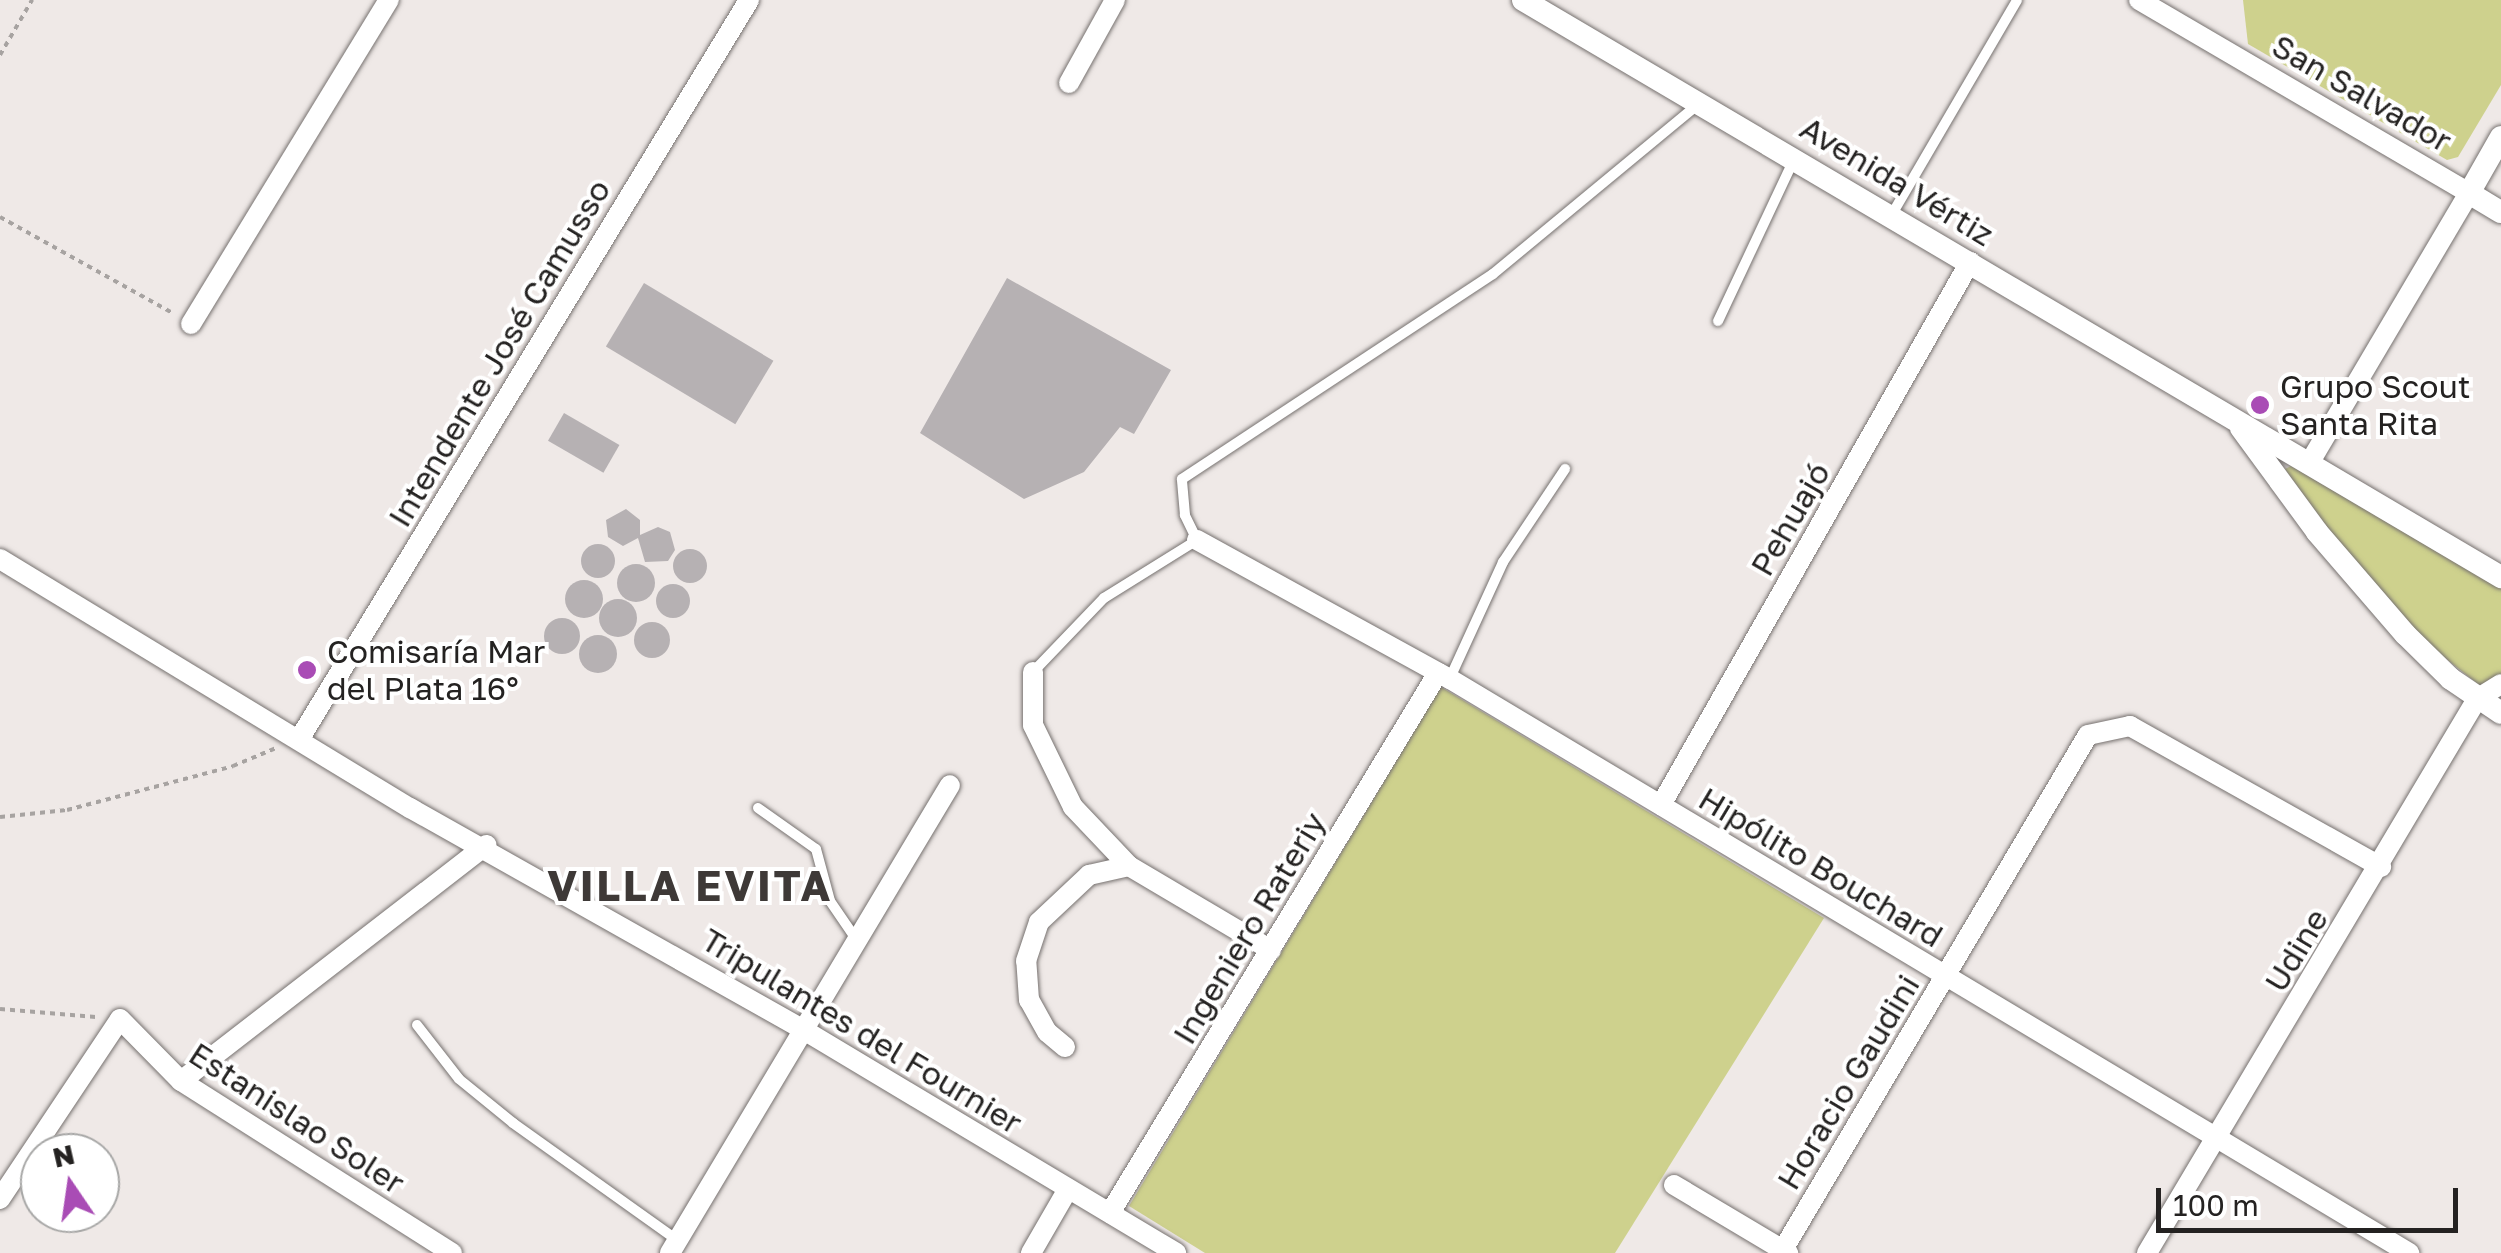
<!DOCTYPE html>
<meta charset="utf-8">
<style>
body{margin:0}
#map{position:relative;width:2501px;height:1253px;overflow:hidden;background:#efe9e7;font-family:"Golos Text",sans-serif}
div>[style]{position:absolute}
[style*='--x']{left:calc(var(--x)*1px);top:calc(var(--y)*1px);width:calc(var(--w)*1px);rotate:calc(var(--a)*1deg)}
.green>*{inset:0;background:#ced18d}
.building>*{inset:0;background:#b6b1b3;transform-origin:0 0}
.round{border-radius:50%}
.path>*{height:4px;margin-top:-2px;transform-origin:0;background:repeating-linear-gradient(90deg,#a7a3a1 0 5px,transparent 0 10px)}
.roads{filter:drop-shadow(0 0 2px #76716f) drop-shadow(0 0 2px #76716f)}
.service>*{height:10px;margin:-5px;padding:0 5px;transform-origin:5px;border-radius:5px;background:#fff}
.minor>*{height:20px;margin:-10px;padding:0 10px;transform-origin:10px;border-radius:10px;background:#fff}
.tertiary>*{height:22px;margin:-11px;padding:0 11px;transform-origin:11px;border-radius:11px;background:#fff}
.dots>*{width:28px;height:28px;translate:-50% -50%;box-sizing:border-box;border:5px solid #fff;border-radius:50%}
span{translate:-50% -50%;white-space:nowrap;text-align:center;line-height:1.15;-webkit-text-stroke:8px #fff;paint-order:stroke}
.street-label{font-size:32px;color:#242221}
.poi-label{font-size:32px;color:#242221}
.left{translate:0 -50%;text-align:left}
.district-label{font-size:42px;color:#3e3937;font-weight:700;letter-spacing:2.5px}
.north{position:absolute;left:20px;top:1133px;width:100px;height:100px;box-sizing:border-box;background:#fff;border:2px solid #a7a7a6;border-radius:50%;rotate:347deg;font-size:28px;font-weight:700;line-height:40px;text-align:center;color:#242221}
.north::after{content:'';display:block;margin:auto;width:35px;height:45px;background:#a94cb5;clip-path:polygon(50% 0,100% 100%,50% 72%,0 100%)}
.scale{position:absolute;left:2156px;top:1188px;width:302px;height:45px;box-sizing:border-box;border:5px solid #242221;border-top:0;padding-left:12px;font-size:30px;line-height:35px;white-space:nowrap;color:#242221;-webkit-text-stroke:8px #fff;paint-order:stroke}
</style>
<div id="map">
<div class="green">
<div style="clip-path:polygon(2243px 0,2501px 0,2501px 85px,2458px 157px,2447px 160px,2248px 44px)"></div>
<div style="clip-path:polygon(2291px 466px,2501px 589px,2501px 677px,2483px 688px,2430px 646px,2333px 535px,2285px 469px)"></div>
<div style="clip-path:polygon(1441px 687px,1824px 918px,1615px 1253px,1205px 1253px,1129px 1206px)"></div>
</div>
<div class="building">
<div style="clip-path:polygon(1007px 278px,1171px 370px,1134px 434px,1120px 427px,1084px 472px,1024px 499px,920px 433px)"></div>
<div style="left:644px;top:283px;width:151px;height:74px;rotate:31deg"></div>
<div style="left:564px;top:413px;width:64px;height:32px;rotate:30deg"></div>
<div style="clip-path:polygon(626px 509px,640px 520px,640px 535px,658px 527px,670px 532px,675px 550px,668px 561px,645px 562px,638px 538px,623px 546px,608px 537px,606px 520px)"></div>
<div class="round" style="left:581px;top:544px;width:34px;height:34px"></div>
<div class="round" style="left:673px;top:549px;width:34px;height:34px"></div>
<div class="round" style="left:617px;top:564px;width:38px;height:38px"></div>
<div class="round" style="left:565px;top:580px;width:38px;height:38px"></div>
<div class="round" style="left:656px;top:584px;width:34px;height:34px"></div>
<div class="round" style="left:599px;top:599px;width:38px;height:38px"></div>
<div class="round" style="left:544px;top:618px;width:36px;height:36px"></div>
<div class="round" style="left:634px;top:622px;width:36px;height:36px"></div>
<div class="round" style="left:579px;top:635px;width:38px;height:38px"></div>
</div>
<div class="path">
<div style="--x:0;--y:55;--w:64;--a:-59.8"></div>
<div style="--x:0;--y:217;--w:199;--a:29.1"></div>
<div style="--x:0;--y:817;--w:67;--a:-6"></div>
<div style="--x:67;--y:810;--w:172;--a:-14.8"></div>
<div style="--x:233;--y:766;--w:47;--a:-22.7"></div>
<div style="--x:0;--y:1009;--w:96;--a:4.8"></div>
</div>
<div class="roads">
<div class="service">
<div style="--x:1891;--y:216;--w:250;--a:-59.7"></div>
<div style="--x:1718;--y:321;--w:181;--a:-64.8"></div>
<div style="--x:1033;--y:672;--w:103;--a:-46.2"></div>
<div style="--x:1104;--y:598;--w:110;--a:-31.9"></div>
<div style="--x:1197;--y:540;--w:28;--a:-116"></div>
<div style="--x:1185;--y:515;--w:36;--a:-95"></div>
<div style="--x:1182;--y:479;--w:372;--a:-33.4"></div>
<div style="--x:1493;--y:274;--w:265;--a:-39.6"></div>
<div style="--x:1450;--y:678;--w:128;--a:-65.4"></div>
<div style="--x:1503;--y:562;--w:112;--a:-56.3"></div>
<div style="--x:758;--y:808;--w:71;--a:35.3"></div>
<div style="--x:816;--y:849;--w:54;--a:74.9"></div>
<div style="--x:830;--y:901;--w:46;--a:55.6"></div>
<div style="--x:417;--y:1025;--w:68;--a:52.1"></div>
<div style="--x:459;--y:1079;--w:70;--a:39.2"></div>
<div style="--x:513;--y:1123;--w:201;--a:35.5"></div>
</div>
<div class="minor">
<div style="--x:2139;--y:0;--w:382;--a:30.3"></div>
<div style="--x:2469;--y:193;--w:315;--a:120.6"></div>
<div style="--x:1069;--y:83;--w:95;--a:-61"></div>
<div style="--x:191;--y:324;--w:380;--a:-58.6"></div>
<div style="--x:1197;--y:540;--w:289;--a:28.8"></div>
<div style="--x:1450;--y:679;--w:1118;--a:30.9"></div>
<div style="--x:0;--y:559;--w:480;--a:31.3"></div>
<div style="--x:410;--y:808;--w:450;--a:29.4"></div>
<div style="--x:802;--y:1029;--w:436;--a:30.9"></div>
<div style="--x:1033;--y:672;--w:53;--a:90"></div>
<div style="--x:1033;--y:725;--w:91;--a:64"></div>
<div style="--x:1073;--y:807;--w:81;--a:46.5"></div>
<div style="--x:1129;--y:866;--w:165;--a:30.6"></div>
<div style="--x:300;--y:738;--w:864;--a:-58.68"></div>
<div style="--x:1661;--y:805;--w:625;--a:-60.36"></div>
<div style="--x:1065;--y:1047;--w:23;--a:-140"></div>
<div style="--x:1047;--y:1032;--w:37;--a:-119"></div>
<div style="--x:1029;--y:1000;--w:39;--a:-94"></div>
<div style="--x:1026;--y:961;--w:41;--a:-71.6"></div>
<div style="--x:1039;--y:922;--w:69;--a:-43.2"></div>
<div style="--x:1089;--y:875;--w:41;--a:-12.7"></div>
<div style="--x:181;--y:1081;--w:386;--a:-37.7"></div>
<div style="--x:1674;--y:1185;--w:133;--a:30.8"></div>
<div style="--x:0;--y:1199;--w:216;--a:-56.3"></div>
<div style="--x:120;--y:1019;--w:87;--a:45.5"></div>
<div style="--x:181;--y:1081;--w:321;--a:32.4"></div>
<div style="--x:1110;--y:1213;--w:632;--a:-58.73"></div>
<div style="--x:670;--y:1253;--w:545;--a:-59.11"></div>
<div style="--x:1031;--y:1253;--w:74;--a:-60"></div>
<div style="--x:1781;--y:1253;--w:602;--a:-59.35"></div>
<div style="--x:2088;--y:735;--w:43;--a:-12.1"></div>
<div style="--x:2130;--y:726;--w:288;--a:29.3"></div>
<div style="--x:2147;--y:1253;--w:645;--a:-59.22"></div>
<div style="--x:2477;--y:699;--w:28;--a:-32"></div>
</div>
<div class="tertiary">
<div style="--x:1523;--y:0;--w:1136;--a:30.54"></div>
<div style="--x:2501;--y:137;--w:64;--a:119.7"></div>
<div style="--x:2469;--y:193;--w:37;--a:31"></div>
<div style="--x:2241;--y:428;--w:129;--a:53.8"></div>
<div style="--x:2317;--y:532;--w:135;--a:49.2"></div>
<div style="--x:2405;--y:634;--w:64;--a:44.4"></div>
<div style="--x:2451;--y:679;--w:60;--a:34.2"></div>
</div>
</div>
<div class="dots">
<div style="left:2260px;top:405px;background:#a94cb5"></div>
<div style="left:307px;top:670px;background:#a94cb5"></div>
</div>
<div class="street-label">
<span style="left:2362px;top:93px;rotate:30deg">San Salvador</span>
<span style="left:1897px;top:181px;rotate:31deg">Avenida Vértiz</span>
<span style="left:499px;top:353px;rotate:-59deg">Intendente José Camusso</span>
<span style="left:1790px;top:519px;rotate:-60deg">Pehuajó</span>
<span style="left:1821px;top:867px;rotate:31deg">Hipólito Bouchard</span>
<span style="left:1249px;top:928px;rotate:-59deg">Ingeniero Rateriy</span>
<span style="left:2296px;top:950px;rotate:-59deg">Udine</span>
<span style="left:862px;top:1031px;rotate:31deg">Tripulantes del Fournier</span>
<span style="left:1848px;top:1082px;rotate:-59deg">Horacio Gaudini</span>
<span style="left:297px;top:1118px;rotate:33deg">Estanislao Soler</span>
</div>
<div class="poi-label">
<span class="left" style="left:2280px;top:405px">Grupo Scout<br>Santa Rita</span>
<span class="left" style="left:327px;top:670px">Comisaría Mar<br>del Plata 16°</span>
</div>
<div class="district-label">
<span style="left:690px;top:885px">VILLA EVITA</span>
</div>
<div class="north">N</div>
<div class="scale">100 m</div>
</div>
